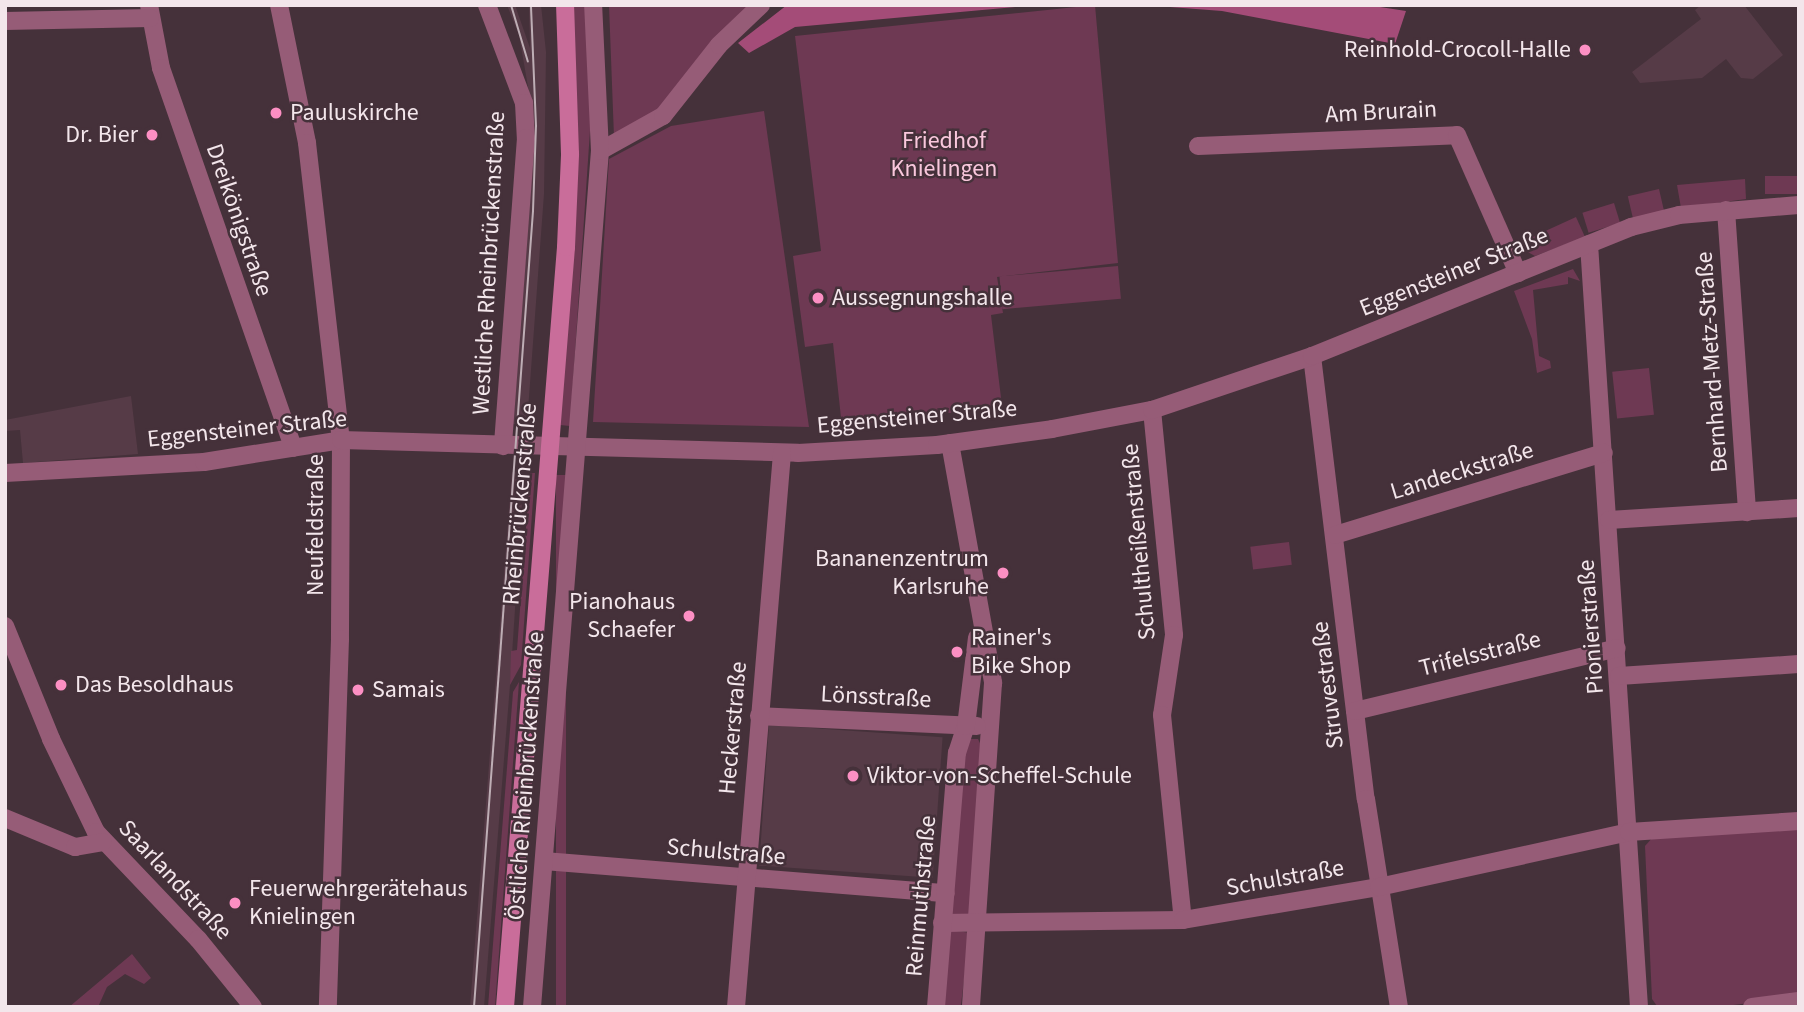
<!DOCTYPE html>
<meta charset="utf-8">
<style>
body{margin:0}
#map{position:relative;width:1804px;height:1012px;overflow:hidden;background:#45313a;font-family:"Source Sans 3",sans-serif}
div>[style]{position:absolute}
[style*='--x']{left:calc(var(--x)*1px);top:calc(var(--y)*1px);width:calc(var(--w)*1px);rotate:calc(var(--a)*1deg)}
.built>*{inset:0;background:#563b47;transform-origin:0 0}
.green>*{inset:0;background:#6e3953;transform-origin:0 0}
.forest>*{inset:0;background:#a44c78}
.street>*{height:18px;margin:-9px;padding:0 9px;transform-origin:9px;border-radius:9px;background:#965c77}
.secondary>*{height:18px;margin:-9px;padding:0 9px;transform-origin:9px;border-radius:9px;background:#c96d9a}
.tram>*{height:2px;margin:-1px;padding:0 1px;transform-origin:1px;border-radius:1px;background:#beaeb5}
.dots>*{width:19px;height:19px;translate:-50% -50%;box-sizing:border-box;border:4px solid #45313a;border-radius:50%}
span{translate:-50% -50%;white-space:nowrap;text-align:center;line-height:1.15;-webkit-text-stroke:5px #45313a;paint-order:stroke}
.poi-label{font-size:24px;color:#f3e6eb}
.right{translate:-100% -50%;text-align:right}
.left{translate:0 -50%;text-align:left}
.street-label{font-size:24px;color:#f3e6eb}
.park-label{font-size:24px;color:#f9c7dc}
.frame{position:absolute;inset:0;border:7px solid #f3e6eb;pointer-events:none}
</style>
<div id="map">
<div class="built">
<div style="clip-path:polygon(507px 5px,515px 5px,530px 48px,529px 5px,541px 5px,546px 52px,544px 194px,527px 424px,513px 424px,533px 156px,531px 104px,519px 35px)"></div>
<div style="clip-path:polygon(1701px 5px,1744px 5px,1783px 55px,1753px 79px,1741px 78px,1726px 59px,1702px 78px,1640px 83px,1632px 72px,1701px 19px,1695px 10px)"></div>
<div style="clip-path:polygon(131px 396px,138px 454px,23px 463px,20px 430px,5px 431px,5px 420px)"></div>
<div style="clip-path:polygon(512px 472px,524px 473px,510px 685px,484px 1007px,470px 1007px)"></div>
<div style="left:769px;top:725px;width:174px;height:141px;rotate:4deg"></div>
</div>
<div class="green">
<div style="clip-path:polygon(573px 5px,585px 5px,591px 116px,570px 426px,560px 425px,578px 156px)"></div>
<div style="clip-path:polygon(609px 5px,754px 5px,662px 109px,614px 137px)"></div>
<div style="clip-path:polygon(1095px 5px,1118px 263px,997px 277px,1003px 313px,991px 315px,1002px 406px,842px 427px,833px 343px,805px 347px,793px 256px,821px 251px,795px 36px)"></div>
<div style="clip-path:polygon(764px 111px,809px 427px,593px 422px,609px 159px,671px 126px)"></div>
<div style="left:1799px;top:176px;width:18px;height:34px;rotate:90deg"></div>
<div style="clip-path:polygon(1745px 179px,1746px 199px,1681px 208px,1677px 185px)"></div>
<div style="left:1659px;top:189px;width:23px;height:32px;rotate:77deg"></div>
<div style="left:1614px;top:203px;width:21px;height:33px;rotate:73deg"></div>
<div style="clip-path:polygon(1576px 217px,1585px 237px,1535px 256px,1515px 245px)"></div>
<div style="left:1118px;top:266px;width:33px;height:119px;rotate:85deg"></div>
<div style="clip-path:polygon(1573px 269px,1580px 281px,1568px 277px,1568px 284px,1533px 290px,1539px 356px,1550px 361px,1551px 368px,1537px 373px,1532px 339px,1514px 291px)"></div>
<div style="left:1649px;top:368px;width:47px;height:37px;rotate:84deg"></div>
<div style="clip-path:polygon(530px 473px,535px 473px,521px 665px,510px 685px,511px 651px,517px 650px)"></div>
<div style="left:556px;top:475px;width:10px;height:534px"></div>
<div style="left:1289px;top:542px;width:23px;height:39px;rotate:83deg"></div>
<div style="clip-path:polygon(519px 682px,495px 1007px,488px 1007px,513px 692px)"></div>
<div style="clip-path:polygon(968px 739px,978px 739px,986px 756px,974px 917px,948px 914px,959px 754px)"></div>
<div style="clip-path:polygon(1799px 827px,1799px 997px,1717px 1007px,1657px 1006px,1652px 999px,1645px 846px,1653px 837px)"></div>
<div style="left:947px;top:930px;width:23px;height:77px;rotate:7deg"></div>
<div style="clip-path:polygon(132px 954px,151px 978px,144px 984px,125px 974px,107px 987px,98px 1007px,69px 1007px)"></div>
</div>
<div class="forest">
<div style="clip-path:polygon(787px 5px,1038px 5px,795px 27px,749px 53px,738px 43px)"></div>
<div style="clip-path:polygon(1144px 5px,1367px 5px,1406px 11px,1395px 44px,1222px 11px)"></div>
</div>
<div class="street">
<div style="--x:149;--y:5;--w:64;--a:79.2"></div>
<div style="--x:161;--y:68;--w:402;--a:70.8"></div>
<div style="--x:279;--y:5;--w:141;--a:78.5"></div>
<div style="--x:307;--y:143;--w:299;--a:83.5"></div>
<div style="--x:341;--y:440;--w:199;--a:90.3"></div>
<div style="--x:340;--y:639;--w:368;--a:91.9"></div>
<div style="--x:487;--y:5;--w:105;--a:69.3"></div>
<div style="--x:524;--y:103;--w:35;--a:87"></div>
<div style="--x:526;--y:138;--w:309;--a:94.3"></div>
<div style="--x:5;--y:21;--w:145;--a:-1.2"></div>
<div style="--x:1198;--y:146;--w:259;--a:-2.4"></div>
<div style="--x:1457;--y:135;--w:151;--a:66.2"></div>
<div style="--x:600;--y:151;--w:72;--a:-29.1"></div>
<div style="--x:663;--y:116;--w:90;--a:-51.7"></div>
<div style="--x:719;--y:45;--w:58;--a:-43.6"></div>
<div style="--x:1726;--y:210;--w:303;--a:86"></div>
<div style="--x:1589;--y:244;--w:765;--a:86.25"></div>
<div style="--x:1312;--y:356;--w:446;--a:83.1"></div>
<div style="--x:1366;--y:799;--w:211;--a:81"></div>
<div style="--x:1152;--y:410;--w:226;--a:84.4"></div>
<div style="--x:1174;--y:635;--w:81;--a:98.5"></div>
<div style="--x:1162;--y:715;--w:206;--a:84.2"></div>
<div style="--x:950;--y:443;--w:244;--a:79.8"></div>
<div style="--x:993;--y:683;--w:325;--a:93.9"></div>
<div style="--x:5;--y:473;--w:199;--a:-3.2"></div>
<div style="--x:204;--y:462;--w:139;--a:-9.1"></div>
<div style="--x:341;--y:440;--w:457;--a:1.6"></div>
<div style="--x:798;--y:453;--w:139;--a:-3.3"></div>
<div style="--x:937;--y:445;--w:116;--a:-7.9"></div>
<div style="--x:1052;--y:429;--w:102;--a:-10.8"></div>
<div style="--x:1152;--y:410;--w:169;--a:-18.6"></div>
<div style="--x:1312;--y:356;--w:344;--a:-22"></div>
<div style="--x:1631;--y:227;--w:49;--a:-14"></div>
<div style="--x:1679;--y:215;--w:120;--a:-4.8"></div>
<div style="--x:1609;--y:520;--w:190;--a:-3.6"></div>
<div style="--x:1335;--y:535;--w:281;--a:-17"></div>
<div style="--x:5;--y:626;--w:122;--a:67.8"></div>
<div style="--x:51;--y:739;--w:103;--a:64.2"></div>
<div style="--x:96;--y:832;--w:148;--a:46.4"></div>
<div style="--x:198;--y:939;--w:87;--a:51"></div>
<div style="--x:1619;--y:676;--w:180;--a:-3.8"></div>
<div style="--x:1355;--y:711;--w:269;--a:-13.5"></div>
<div style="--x:759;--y:716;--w:218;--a:2.6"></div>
<div style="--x:5;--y:818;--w:76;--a:22.5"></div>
<div style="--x:75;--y:847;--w:28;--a:-10"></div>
<div style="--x:544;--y:861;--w:403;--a:4.6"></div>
<div style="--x:942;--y:923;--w:241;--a:-0.7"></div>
<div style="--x:1183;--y:920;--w:199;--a:-9.6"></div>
<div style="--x:1379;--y:887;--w:256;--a:-12.4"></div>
<div style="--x:1629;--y:832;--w:170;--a:-3.7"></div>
<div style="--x:532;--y:1007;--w:859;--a:-85.46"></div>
<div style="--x:600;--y:151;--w:146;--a:-92.7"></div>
<div style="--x:736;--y:1007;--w:556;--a:-85.25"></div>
<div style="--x:936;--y:1007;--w:255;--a:-85.3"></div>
<div style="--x:957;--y:753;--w:28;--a:-72"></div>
<div style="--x:966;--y:726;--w:89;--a:-82.9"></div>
<div style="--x:1752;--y:1007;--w:47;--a:-7.3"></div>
</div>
<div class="secondary">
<div style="--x:505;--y:1007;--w:762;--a:-85.41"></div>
<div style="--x:566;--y:247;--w:93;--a:-87.5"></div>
<div style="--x:570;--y:154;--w:149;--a:-91.9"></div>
</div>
<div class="tram">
<div style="--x:511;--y:5;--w:59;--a:73.4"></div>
<div style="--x:474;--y:1007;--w:798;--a:-85.76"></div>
<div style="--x:533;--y:211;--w:85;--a:-88"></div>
<div style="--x:536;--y:126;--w:121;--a:-92.4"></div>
</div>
<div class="dots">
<div style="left:1585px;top:50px;background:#fc8fc3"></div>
<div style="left:276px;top:113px;background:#fc8fc3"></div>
<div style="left:152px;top:135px;background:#fc8fc3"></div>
<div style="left:818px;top:298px;background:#fc8fc3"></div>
<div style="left:1003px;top:573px;background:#fc8fc3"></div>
<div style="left:689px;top:616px;background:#fc8fc3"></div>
<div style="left:957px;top:652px;background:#fc8fc3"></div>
<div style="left:61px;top:685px;background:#fc8fc3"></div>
<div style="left:358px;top:690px;background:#fc8fc3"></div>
<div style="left:853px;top:776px;background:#fc8fc3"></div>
<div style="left:235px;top:903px;background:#fc8fc3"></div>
</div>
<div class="poi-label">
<span class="right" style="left:1571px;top:50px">Reinhold-Crocoll-Halle</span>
<span class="left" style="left:290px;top:113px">Pauluskirche</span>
<span class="right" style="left:138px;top:135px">Dr. Bier</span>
<span class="left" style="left:832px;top:298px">Aussegnungshalle</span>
<span class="right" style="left:989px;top:573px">Bananenzentrum<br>Karlsruhe</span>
<span class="right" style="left:675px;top:616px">Pianohaus<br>Schaefer</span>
<span class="left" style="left:971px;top:652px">Rainer's<br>Bike Shop</span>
<span class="left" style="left:75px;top:685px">Das Besoldhaus</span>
<span class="left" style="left:372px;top:690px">Samais</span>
<span class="left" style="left:867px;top:776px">Viktor-von-Scheffel-Schule</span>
<span class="left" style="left:249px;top:903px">Feuerwehrgerätehaus<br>Knielingen</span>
</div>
<div class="street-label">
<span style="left:1381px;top:112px;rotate:-3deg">Am Brurain</span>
<span style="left:239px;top:220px;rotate:71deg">Dreikönigstraße</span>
<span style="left:489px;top:263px;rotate:-87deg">Westliche Rheinbrückenstraße</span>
<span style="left:1454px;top:272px;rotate:-22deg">Eggensteiner Straße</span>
<span style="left:1712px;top:362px;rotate:-94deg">Bernhard-Metz-Straße</span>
<span style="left:917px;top:417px;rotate:-5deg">Eggensteiner Straße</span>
<span style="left:247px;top:429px;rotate:-6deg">Eggensteiner Straße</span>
<span style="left:1462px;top:471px;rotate:-17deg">Landeckstraße</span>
<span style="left:520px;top:504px;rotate:-85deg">Rheinbrückenstraße</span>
<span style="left:316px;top:525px;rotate:-90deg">Neufeldstraße</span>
<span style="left:1139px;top:542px;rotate:-95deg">Schultheißenstraße</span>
<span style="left:1591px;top:627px;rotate:-94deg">Pionierstraße</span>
<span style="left:1480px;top:654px;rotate:-14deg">Trifelsstraße</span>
<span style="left:1328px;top:685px;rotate:-97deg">Struvestraße</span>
<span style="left:876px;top:697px;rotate:3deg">Lönsstraße</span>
<span style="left:733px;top:728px;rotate:-85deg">Heckerstraße</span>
<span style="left:526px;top:776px;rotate:-86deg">Östliche Rheinbrückenstraße</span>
<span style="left:726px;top:852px;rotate:5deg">Schulstraße</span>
<span style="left:1285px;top:878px;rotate:-10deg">Schulstraße</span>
<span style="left:175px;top:880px;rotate:47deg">Saarlandstraße</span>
<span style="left:921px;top:896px;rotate:-85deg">Reinmuthstraße</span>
</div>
<div class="park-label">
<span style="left:944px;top:155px">Friedhof<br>Knielingen</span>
</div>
<div class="frame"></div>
</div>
